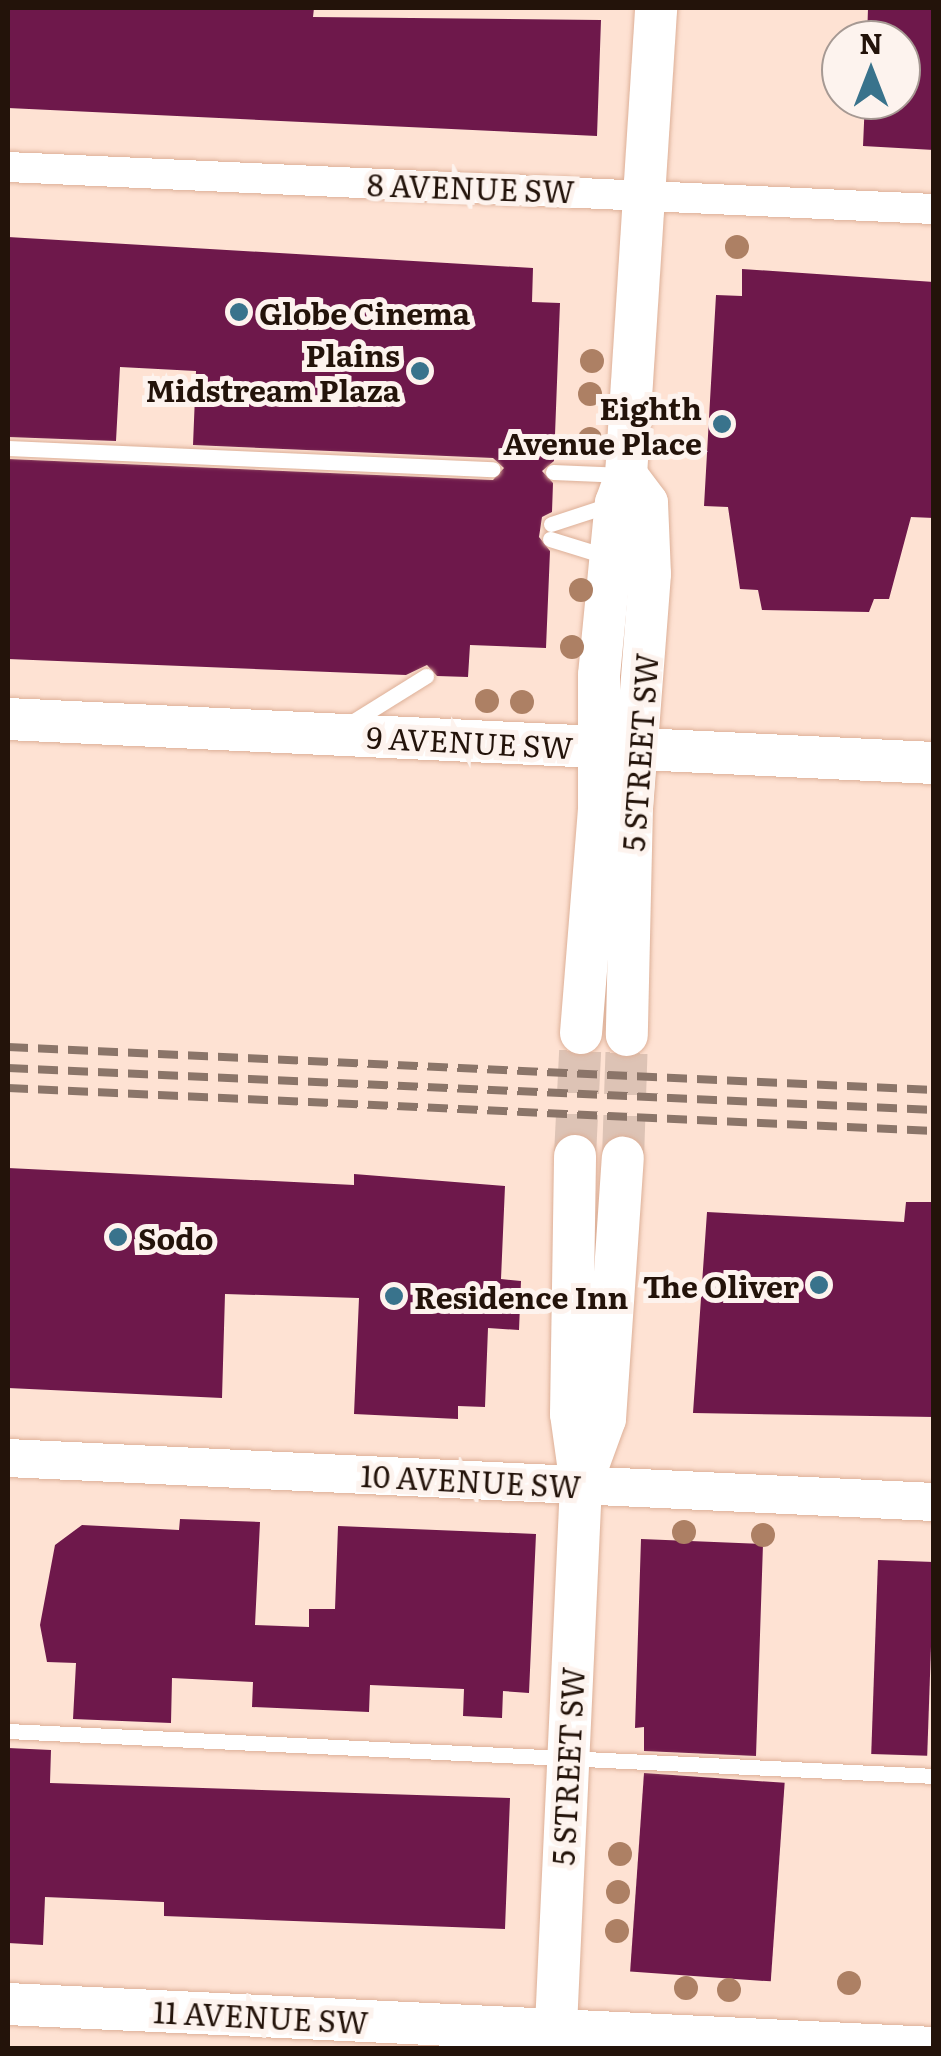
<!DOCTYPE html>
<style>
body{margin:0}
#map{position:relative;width:941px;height:2056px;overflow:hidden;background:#fee2d3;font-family:Literata,serif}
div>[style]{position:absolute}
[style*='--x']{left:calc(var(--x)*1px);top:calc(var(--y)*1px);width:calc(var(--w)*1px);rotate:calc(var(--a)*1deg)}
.building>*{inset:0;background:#6e184b;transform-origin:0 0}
.secondary-tunnel>*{height:42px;margin-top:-21px;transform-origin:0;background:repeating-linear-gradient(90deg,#ddc3b5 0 42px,transparent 0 63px)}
.roads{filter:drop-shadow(0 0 2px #ddb098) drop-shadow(0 0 2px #ddb098)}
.service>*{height:15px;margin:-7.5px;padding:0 7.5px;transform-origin:7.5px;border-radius:7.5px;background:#fff}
.minor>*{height:30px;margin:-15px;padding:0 15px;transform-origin:15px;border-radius:15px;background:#fff}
.tertiary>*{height:38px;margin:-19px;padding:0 19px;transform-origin:19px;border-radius:19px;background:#fff}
.secondary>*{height:42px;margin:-21px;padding:0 21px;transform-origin:21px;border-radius:21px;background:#fff}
.rail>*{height:8px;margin-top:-4px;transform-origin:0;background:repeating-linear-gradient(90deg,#8b7569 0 20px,transparent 0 30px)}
.trees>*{width:24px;height:24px;margin:-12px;border-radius:50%;background:#ad8064}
.dots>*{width:28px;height:28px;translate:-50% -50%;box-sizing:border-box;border:5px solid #fdf3ee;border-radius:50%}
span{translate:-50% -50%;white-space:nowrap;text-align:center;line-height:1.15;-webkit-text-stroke:10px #fdf3ee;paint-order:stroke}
.street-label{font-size:30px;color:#23130a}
.poi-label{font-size:30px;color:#23130a;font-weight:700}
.left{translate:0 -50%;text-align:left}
.right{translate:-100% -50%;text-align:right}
.frame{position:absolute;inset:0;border:10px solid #23130a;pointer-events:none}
.north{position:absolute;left:821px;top:20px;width:100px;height:100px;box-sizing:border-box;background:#fdf3ee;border:2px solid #a69993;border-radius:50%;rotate:0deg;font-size:28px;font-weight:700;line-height:40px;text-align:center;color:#23130a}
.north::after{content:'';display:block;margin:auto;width:35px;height:45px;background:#39738c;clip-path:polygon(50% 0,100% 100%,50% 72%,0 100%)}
</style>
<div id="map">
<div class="building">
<div style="clip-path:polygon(8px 8px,314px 8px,313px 17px,601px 20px,597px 136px,8px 108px)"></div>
<div style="clip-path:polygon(868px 8px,934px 8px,934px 150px,863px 146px,865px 100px,901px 100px,901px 40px,867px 40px)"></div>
<div style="clip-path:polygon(8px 237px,533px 268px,532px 302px,560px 303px,554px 461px,542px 471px,553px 483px,552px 512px,542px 517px,539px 537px,550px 551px,546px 648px,470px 645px,468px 677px,437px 676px,427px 665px,406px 675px,8px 659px,8px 459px,493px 480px,504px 468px,493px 458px,193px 445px,196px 371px,120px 367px,116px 441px,8px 437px)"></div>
<div style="clip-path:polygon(742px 269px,934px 282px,934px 518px,911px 517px,889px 599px,874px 599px,869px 612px,762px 610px,758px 590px,740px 589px,728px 507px,704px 506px,716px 295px,742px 296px)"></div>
<div style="clip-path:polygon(8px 1168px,354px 1185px,354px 1174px,505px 1186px,501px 1279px,521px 1281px,519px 1330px,488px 1328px,485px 1407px,458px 1406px,458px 1419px,354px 1414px,359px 1298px,225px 1294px,222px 1398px,8px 1388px)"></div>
<div style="clip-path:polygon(906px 1202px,934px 1202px,934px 1417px,693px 1413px,707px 1212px,904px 1222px)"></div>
<div style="clip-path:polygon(180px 1519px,260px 1522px,255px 1625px,309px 1627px,309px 1609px,335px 1609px,338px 1526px,536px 1534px,529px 1693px,503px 1691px,502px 1718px,482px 1717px,463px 1716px,464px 1689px,370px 1685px,369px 1712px,252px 1707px,253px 1682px,172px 1678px,171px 1723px,73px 1719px,76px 1663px,47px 1662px,40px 1625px,55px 1545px,82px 1525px,179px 1530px)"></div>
<div style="clip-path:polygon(641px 1539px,763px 1544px,756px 1756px,644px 1751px,644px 1727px,635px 1728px)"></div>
<div style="left:878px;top:1560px;width:56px;height:194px;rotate:2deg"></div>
<div style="clip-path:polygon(8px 1748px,51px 1750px,50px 1783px,510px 1798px,505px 1929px,164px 1916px,164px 1902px,45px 1897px,43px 1945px,8px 1943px)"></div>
<div style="left:644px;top:1773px;width:141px;height:199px;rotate:4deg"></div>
</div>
<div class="secondary-tunnel">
<div style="--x:575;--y:1156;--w:123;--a:-87.2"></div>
<div style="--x:623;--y:1158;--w:123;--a:-88.1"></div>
</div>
<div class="roads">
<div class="service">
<div style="--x:8;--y:448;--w:485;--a:2.5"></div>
<div style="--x:553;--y:472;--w:71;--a:2.4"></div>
<div style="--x:551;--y:524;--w:64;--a:-18.2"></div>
<div style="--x:550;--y:539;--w:61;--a:17.2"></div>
<div style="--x:349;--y:724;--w:91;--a:-31.9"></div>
<div style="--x:8;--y:1731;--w:927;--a:2.78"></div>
</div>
<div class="minor">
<div style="--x:8;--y:167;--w:927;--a:2.6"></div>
</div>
<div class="tertiary">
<div style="--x:8;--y:1458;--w:927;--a:2.72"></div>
</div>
<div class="secondary">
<div style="--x:626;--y:475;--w:35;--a:53"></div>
<div style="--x:647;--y:503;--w:71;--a:87.6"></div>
<div style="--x:650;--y:574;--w:233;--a:94.4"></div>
<div style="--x:632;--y:806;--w:229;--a:91.3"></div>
<div style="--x:8;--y:719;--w:927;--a:2.72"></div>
<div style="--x:581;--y:1033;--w:227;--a:-85.4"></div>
<div style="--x:599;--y:807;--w:132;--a:-90"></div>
<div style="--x:599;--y:675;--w:173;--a:-84.4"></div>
<div style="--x:616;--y:503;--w:30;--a:-70"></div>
<div style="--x:626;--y:475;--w:468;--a:-86.3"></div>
<div style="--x:583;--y:1479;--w:64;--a:-69.9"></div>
<div style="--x:605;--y:1419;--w:262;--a:-86.1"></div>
<div style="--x:8;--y:2004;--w:927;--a:2.72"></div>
<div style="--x:555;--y:2048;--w:564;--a:-87.36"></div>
<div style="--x:581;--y:1485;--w:72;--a:-98"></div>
<div style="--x:571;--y:1414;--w:258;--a:-89.1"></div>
</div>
</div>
<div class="rail">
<div style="--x:8;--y:1047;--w:927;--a:2.66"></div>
<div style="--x:8;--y:1068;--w:927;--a:2.6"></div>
<div style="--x:8;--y:1088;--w:927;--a:2.66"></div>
</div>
<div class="trees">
<div style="left:737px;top:247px"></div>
<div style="left:592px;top:361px"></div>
<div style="left:590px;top:394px"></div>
<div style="left:590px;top:439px"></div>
<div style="left:581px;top:590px"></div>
<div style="left:572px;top:647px"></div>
<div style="left:487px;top:701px"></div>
<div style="left:522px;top:702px"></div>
<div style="left:684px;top:1532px"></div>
<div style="left:763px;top:1535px"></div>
<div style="left:620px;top:1854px"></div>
<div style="left:618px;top:1892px"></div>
<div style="left:617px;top:1931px"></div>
<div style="left:849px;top:1983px"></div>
<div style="left:686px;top:1988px"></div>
<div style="left:729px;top:1990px"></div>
</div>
<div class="dots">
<div style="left:239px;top:312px;background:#39738c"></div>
<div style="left:420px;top:371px;background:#39738c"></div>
<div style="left:722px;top:424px;background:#39738c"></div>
<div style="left:118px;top:1237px;background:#39738c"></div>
<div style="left:819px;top:1285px;background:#39738c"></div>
<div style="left:394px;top:1296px;background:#39738c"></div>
</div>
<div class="street-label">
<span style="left:471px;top:187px;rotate:2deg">8 AVENUE SW</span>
<span style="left:470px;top:741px;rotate:3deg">9 AVENUE SW</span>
<span style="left:639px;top:752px;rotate:-86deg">5 STREET SW</span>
<span style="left:471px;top:1480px;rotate:3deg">10 AVENUE SW</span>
<span style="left:567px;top:1766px;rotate:-87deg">5 STREET SW</span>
<span style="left:261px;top:2016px;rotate:3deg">11 AVENUE SW</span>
</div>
<div class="poi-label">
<span class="left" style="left:259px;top:312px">Globe Cinema</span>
<span class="right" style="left:400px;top:371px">Plains<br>Midstream Plaza</span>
<span class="right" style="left:702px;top:424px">Eighth<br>Avenue Place</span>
<span class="left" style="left:138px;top:1237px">Sodo</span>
<span class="right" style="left:799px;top:1285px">The Oliver</span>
<span class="left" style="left:414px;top:1296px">Residence Inn</span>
</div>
<div class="frame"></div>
<div class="north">N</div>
</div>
